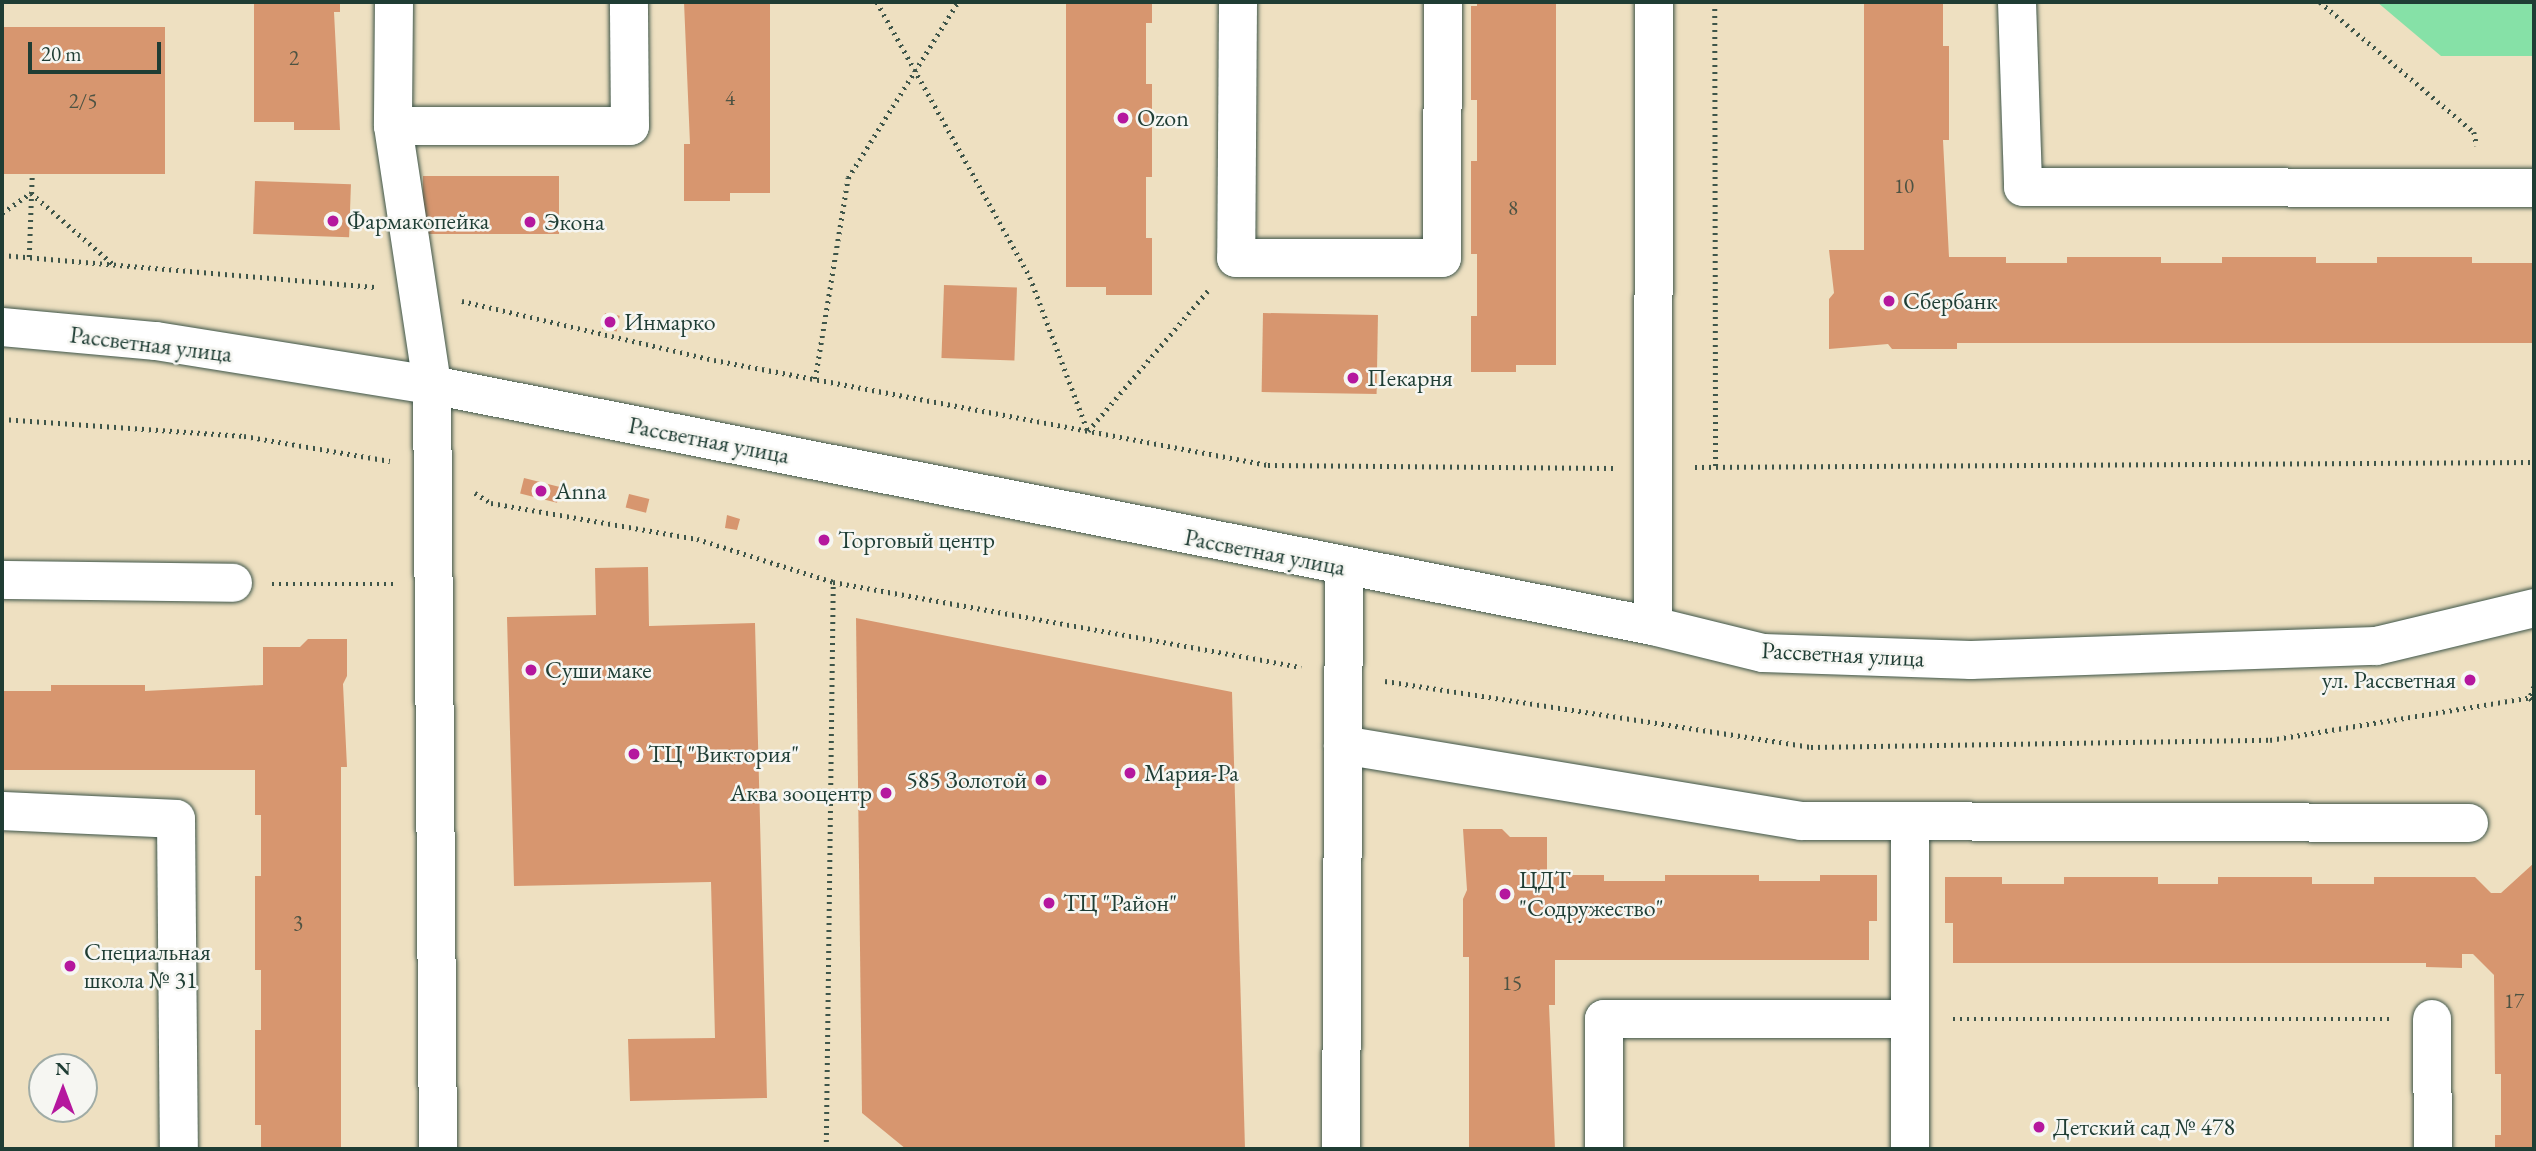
<!DOCTYPE html>
<meta charset="utf-8">
<style>
body{margin:0}
#map{position:relative;width:2536px;height:1151px;overflow:hidden;background:#eee0c1;font-family:"EB Garamond",serif}
div>[style]{position:absolute}
[style*='--x']{left:calc(var(--x)*1px);top:calc(var(--y)*1px);width:calc(var(--w)*1px);rotate:calc(var(--a)*1deg)}
.green>*{inset:0;background:#86e1a7}
.building>*{inset:0;background:#d7966f;transform-origin:0 0}
.path>*{height:4.5px;margin-top:-2.25px;transform-origin:0;background:repeating-linear-gradient(90deg,#3e5549 0 2px,transparent 0 7px)}
.roads{filter:drop-shadow(0 0 2px #3e5549) drop-shadow(0 0 2px #3e5549)}
.minor>*{height:38px;margin:-19px;padding:0 19px;transform-origin:19px;border-radius:19px;background:#fff}
.dots>*{width:19px;height:19px;translate:-50% -50%;box-sizing:border-box;border:4px solid #f6f6f2;border-radius:50%}
span{translate:-50% -50%;white-space:nowrap;text-align:center;line-height:1.15;-webkit-text-stroke:5px #f6f6f2;paint-order:stroke}
.number-label{font-size:21px;color:#4d5343}
.number-label span{-webkit-text-stroke-width:0}
.poi-label{font-size:24px;color:#1f3d34}
.left{translate:0 -50%;text-align:left}
.right{translate:-100% -50%;text-align:right}
.street-label{font-size:24px;color:#1f3d34}
.frame{position:absolute;inset:0;border:4px solid #1f3d34;pointer-events:none}
.north{position:absolute;left:28px;top:1053px;width:70px;height:70px;box-sizing:border-box;background:#f6f6f2;border:2px solid #a0aca6;border-radius:50%;rotate:0deg;font-size:19px;font-weight:700;line-height:28px;text-align:center;color:#1f3d34}
.north::after{content:'';display:block;margin:auto;width:24px;height:32px;background:#b5179e;clip-path:polygon(50% 0,100% 100%,50% 72%,0 100%)}
.scale{position:absolute;left:28px;top:42px;width:133px;height:32px;box-sizing:border-box;border:4px solid #1f3d34;border-top:0;padding-left:9px;font-size:21px;line-height:24px;white-space:nowrap;color:#1f3d34;-webkit-text-stroke:5px #f6f6f2;paint-order:stroke}
</style>
<div id="map">
<div class="green">
<div style="clip-path:polygon(2377px 2px,2534px 2px,2534px 56px,2441px 56px)"></div>
</div>
<div class="building">
<div style="clip-path:polygon(254px 2px,340px 2px,340px 12px,334px 12px,340px 130px,294px 130px,294px 122px,254px 122px)"></div>
<div style="clip-path:polygon(684px 2px,770px 2px,770px 193px,730px 193px,730px 201px,684px 201px,684px 144px,690px 144px)"></div>
<div style="clip-path:polygon(1066px 2px,1152px 2px,1152px 23px,1146px 23px,1146px 84px,1152px 84px,1152px 177px,1146px 177px,1146px 238px,1152px 238px,1152px 295px,1106px 295px,1106px 287px,1066px 287px)"></div>
<div style="clip-path:polygon(1477px 2px,1556px 2px,1556px 365px,1516px 365px,1516px 372px,1471px 372px,1471px 316px,1477px 316px,1477px 254px,1471px 254px,1471px 161px,1477px 161px,1477px 100px,1471px 100px,1471px 6px,1477px 6px)"></div>
<div style="clip-path:polygon(1864px 2px,1943px 2px,1943px 46px,1949px 46px,1949px 140px,1943px 140px,1949px 257px,2006px 257px,2006px 263px,2067px 263px,2067px 257px,2161px 257px,2161px 263px,2222px 263px,2222px 257px,2316px 257px,2316px 263px,2377px 263px,2377px 257px,2472px 257px,2472px 263px,2534px 263px,2534px 343px,1957px 343px,1957px 349px,1892px 349px,1888px 344px,1829px 349px,1829px 299px,1834px 293px,1829px 250px,1864px 250px)"></div>
<div style="left:2px;top:27px;width:163px;height:147px"></div>
<div style="left:423px;top:176px;width:136px;height:58px"></div>
<div style="left:255px;top:181px;width:96px;height:53px;rotate:2deg"></div>
<div style="left:944px;top:285px;width:73px;height:73px;rotate:2deg"></div>
<div style="left:605px;top:313px;width:15px;height:16px;rotate:11deg"></div>
<div style="left:1263px;top:313px;width:115px;height:79px;rotate:1deg"></div>
<div style="left:524px;top:478px;width:38px;height:16px;rotate:14deg"></div>
<div style="left:629px;top:494px;width:21px;height:14px;rotate:14deg"></div>
<div style="clip-path:polygon(727px 515px,740px 519px,737px 530px,725px 528px)"></div>
<div style="clip-path:polygon(648px 567px,649px 626px,755px 623px,767px 1098px,630px 1101px,628px 1039px,715px 1038px,711px 882px,514px 886px,507px 617px,596px 615px,595px 568px)"></div>
<div style="clip-path:polygon(856px 618px,1232px 692px,1245px 1149px,906px 1149px,862px 1113px)"></div>
<div style="clip-path:polygon(308px 639px,347px 639px,347px 676px,343px 684px,347px 767px,341px 767px,341px 1149px,261px 1149px,261px 1125px,255px 1125px,255px 1030px,261px 1030px,261px 970px,255px 970px,255px 876px,261px 876px,261px 815px,255px 815px,255px 770px,2px 770px,2px 691px,51px 691px,51px 685px,145px 685px,145px 691px,263px 685px,263px 647px,300px 647px)"></div>
<div style="clip-path:polygon(1463px 829px,1502px 829px,1510px 837px,1547px 837px,1547px 875px,1604px 875px,1604px 881px,1665px 881px,1665px 875px,1759px 875px,1759px 881px,1820px 881px,1820px 875px,1877px 875px,1877px 921px,1869px 921px,1869px 960px,1555px 960px,1555px 1005px,1549px 1005px,1555px 1149px,1469px 1149px,1469px 957px,1463px 957px,1463px 899px,1467px 890px)"></div>
<div style="clip-path:polygon(2534px 863px,2534px 1149px,2495px 1149px,2495px 1135px,2501px 1135px,2501px 1074px,2495px 1074px,2494px 975px,2473px 954px,2462px 954px,2462px 968px,2426px 967px,2426px 963px,1953px 963px,1953px 923px,1945px 923px,1945px 877px,2002px 877px,2002px 884px,2064px 884px,2064px 877px,2158px 877px,2158px 884px,2218px 884px,2218px 877px,2312px 877px,2312px 884px,2374px 884px,2374px 877px,2475px 877px,2491px 893px,2501px 893px)"></div>
</div>
<div class="path">
<div style="--x:877;--y:2;--w:315;--a:60.9"></div>
<div style="--x:1030;--y:277;--w:165;--a:69.4"></div>
<div style="--x:1088;--y:431;--w:188;--a:-49.5"></div>
<div style="--x:1715;--y:2;--w:465;--a:89.9"></div>
<div style="--x:2320;--y:2;--w:202;--a:40.2"></div>
<div style="--x:2474;--y:132;--w:14;--a:78"></div>
<div style="--x:2;--y:213;--w:35;--a:-35"></div>
<div style="--x:31;--y:193;--w:110;--a:40.9"></div>
<div style="--x:2;--y:255;--w:374;--a:4.9"></div>
<div style="--x:29;--y:257;--w:83;--a:-87.9"></div>
<div style="--x:462;--y:301;--w:259;--a:13.2"></div>
<div style="--x:714;--y:360;--w:564;--a:10.73"></div>
<div style="--x:1268;--y:465;--w:345;--a:0.5"></div>
<div style="--x:815;--y:379;--w:204;--a:-80.7"></div>
<div style="--x:848;--y:178;--w:208;--a:-58"></div>
<div style="--x:2;--y:419;--w:243;--a:4"></div>
<div style="--x:244;--y:436;--w:148;--a:9.7"></div>
<div style="--x:1695;--y:467;--w:839;--a:-0.34"></div>
<div style="--x:475;--y:493;--w:19;--a:32"></div>
<div style="--x:491;--y:503;--w:209;--a:9.9"></div>
<div style="--x:697;--y:539;--w:143;--a:17.5"></div>
<div style="--x:833;--y:582;--w:476;--a:10.3"></div>
<div style="--x:272;--y:584;--w:121;--a:0"></div>
<div style="--x:1385;--y:681;--w:431;--a:8.8"></div>
<div style="--x:1811;--y:747;--w:459;--a:-0.9"></div>
<div style="--x:2270;--y:740;--w:267;--a:-9.3"></div>
<div style="--x:2534;--y:687;--w:12;--a:110"></div>
<div style="--x:2530;--y:698;--w:6;--a:45"></div>
<div style="--x:1953;--y:1019;--w:439;--a:0"></div>
<div style="--x:826;--y:1149;--w:567;--a:-89.29"></div>
</div>
<div class="roads">
<div class="minor">
<div style="--x:394;--y:2;--w:124;--a:90.5"></div>
<div style="--x:393;--y:126;--w:262;--a:81.4"></div>
<div style="--x:432;--y:385;--w:764;--a:89.55"></div>
<div style="--x:1238;--y:2;--w:256;--a:90.4"></div>
<div style="--x:1236;--y:258;--w:206;--a:0"></div>
<div style="--x:1442;--y:258;--w:256;--a:-89.8"></div>
<div style="--x:2017;--y:2;--w:185;--a:88.1"></div>
<div style="--x:2023;--y:187;--w:511;--a:0.11"></div>
<div style="--x:393;--y:126;--w:237;--a:0"></div>
<div style="--x:630;--y:126;--w:124;--a:-90.5"></div>
<div style="--x:2;--y:327;--w:155;--a:5.2"></div>
<div style="--x:156;--y:341;--w:279;--a:9.1"></div>
<div style="--x:432;--y:385;--w:1245;--a:11.17"></div>
<div style="--x:1653;--y:626;--w:113;--a:13.8"></div>
<div style="--x:1763;--y:653;--w:208;--a:1.9"></div>
<div style="--x:1971;--y:660;--w:405;--a:-2"></div>
<div style="--x:2376;--y:646;--w:163;--a:-13.5"></div>
<div style="--x:2;--y:580;--w:231;--a:0.7"></div>
<div style="--x:1653;--y:626;--w:624;--a:-89.91"></div>
<div style="--x:1343;--y:745;--w:464;--a:9.4"></div>
<div style="--x:1801;--y:821;--w:668;--a:0.17"></div>
<div style="--x:2;--y:811;--w:174;--a:2.6"></div>
<div style="--x:176;--y:819;--w:330;--a:89.5"></div>
<div style="--x:1910;--y:1019;--w:130;--a:90"></div>
<div style="--x:2432;--y:1019;--w:130;--a:89.6"></div>
<div style="--x:1341;--y:1149;--w:581;--a:-89.7"></div>
<div style="--x:1604;--y:1149;--w:130;--a:-90"></div>
<div style="--x:1604;--y:1019;--w:306;--a:0"></div>
<div style="--x:1910;--y:1019;--w:195;--a:-90"></div>
</div>
</div>
<div class="dots">
<div style="left:1123px;top:118px;background:#b5179e"></div>
<div style="left:333px;top:221px;background:#b5179e"></div>
<div style="left:530px;top:222px;background:#b5179e"></div>
<div style="left:1889px;top:301px;background:#b5179e"></div>
<div style="left:610px;top:322px;background:#b5179e"></div>
<div style="left:1353px;top:378px;background:#b5179e"></div>
<div style="left:541px;top:491px;background:#b5179e"></div>
<div style="left:824px;top:540px;background:#b5179e"></div>
<div style="left:531px;top:670px;background:#b5179e"></div>
<div style="left:2470px;top:680px;background:#b5179e"></div>
<div style="left:634px;top:754px;background:#b5179e"></div>
<div style="left:1130px;top:773px;background:#b5179e"></div>
<div style="left:1041px;top:780px;background:#b5179e"></div>
<div style="left:886px;top:793px;background:#b5179e"></div>
<div style="left:1505px;top:894px;background:#b5179e"></div>
<div style="left:1049px;top:903px;background:#b5179e"></div>
<div style="left:70px;top:966px;background:#b5179e"></div>
<div style="left:2039px;top:1127px;background:#b5179e"></div>
</div>
<div class="number-label">
<span style="left:294px;top:58px">2</span>
<span style="left:730px;top:98px">4</span>
<span style="left:83px;top:101px">2/5</span>
<span style="left:1904px;top:186px">10</span>
<span style="left:1513px;top:208px">8</span>
<span style="left:298px;top:923px">3</span>
<span style="left:1512px;top:983px">15</span>
<span style="left:2514px;top:1001px">17</span>
</div>
<div class="poi-label">
<span class="left" style="left:1137px;top:118px">Ozon</span>
<span class="left" style="left:347px;top:221px">Фармакопейка</span>
<span class="left" style="left:544px;top:222px">Экона</span>
<span class="left" style="left:1903px;top:301px">Сбербанк</span>
<span class="left" style="left:624px;top:322px">Инмарко</span>
<span class="left" style="left:1367px;top:378px">Пекарня</span>
<span class="left" style="left:555px;top:491px">Anna</span>
<span class="left" style="left:838px;top:540px">Торговый центр</span>
<span class="left" style="left:545px;top:670px">Суши маке</span>
<span class="right" style="left:2456px;top:680px">ул. Рассветная</span>
<span class="left" style="left:648px;top:754px">ТЦ "Виктория"</span>
<span class="left" style="left:1144px;top:773px">Мария-Ра</span>
<span class="right" style="left:1027px;top:780px">585 Золотой</span>
<span class="right" style="left:872px;top:793px">Аква зооцентр</span>
<span class="left" style="left:1519px;top:894px">ЦДТ<br>"Содружество"</span>
<span class="left" style="left:1063px;top:903px">ТЦ "Район"</span>
<span class="left" style="left:84px;top:966px">Специальная<br>школа № 31</span>
<span class="left" style="left:2053px;top:1127px">Детский сад № 478</span>
</div>
<div class="street-label">
<span style="left:151px;top:344px;rotate:7deg">Рассветная улица</span>
<span style="left:709px;top:440px;rotate:11deg">Рассветная улица</span>
<span style="left:1265px;top:552px;rotate:11deg">Рассветная улица</span>
<span style="left:1843px;top:654px;rotate:3deg">Рассветная улица</span>
</div>
<div class="frame"></div>
<div class="north">N</div>
<div class="scale">20 m</div>
</div>
